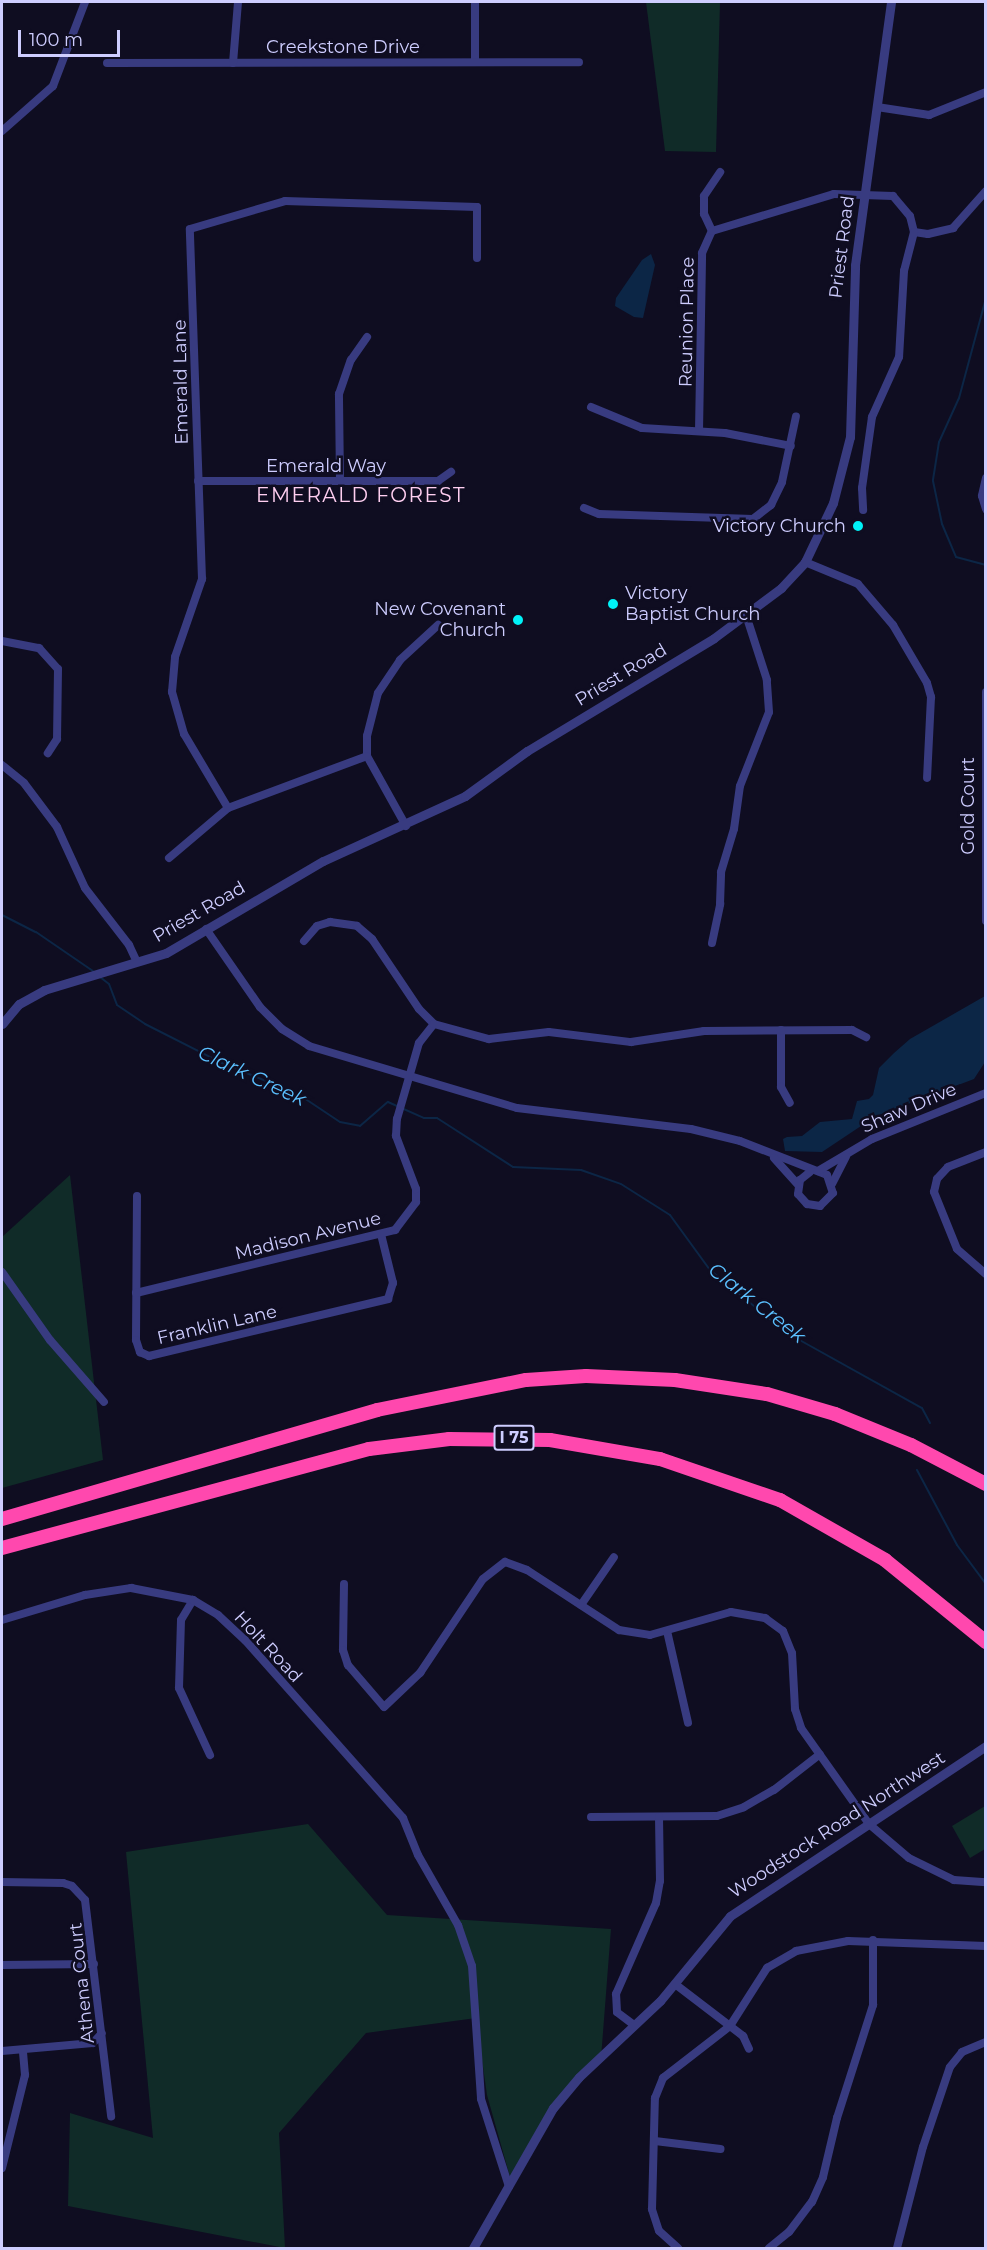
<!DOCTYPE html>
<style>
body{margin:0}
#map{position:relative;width:987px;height:2250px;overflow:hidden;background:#0f0d21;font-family:Montserrat,sans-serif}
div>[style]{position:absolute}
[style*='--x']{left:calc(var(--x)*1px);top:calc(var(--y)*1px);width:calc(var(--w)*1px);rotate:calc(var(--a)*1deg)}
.green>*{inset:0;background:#102b28}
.water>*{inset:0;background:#0c2646}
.stream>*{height:2px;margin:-1px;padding:0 1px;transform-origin:1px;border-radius:1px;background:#0c2646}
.minor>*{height:8px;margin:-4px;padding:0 4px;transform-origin:4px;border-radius:4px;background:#383b80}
.tertiary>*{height:9px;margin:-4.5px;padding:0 4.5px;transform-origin:4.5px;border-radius:4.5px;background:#383b80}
.motorway>*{height:14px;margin:-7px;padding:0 7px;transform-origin:7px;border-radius:7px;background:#ff48ae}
.dots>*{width:16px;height:16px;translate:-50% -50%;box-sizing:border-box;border:3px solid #0f0d21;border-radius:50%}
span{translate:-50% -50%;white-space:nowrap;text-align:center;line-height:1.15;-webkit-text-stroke:5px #0f0d21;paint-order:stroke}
.shield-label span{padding:2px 4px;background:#0f0d21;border:2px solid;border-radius:4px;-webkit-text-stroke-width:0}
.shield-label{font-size:16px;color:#cecdff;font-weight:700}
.street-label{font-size:18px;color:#cecdff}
.poi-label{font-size:18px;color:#cecdff}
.right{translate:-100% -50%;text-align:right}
.left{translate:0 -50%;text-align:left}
.neighbourhood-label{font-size:20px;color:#ffcff1;letter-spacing:1.5px}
.water-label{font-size:20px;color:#5bc0ff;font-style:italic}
.frame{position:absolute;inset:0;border:3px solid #cecdff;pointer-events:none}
.scale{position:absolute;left:18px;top:30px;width:102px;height:27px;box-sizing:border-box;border:3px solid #cecdff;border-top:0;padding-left:8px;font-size:18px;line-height:21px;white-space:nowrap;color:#cecdff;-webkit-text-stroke:4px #0f0d21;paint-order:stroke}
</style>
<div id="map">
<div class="green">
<div style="clip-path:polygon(646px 2px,720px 2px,716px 152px,665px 151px)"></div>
<div style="clip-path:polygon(70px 1175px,103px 1460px,2px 1488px,2px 1237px)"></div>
<div style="clip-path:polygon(985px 1806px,985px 1849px,970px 1858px,952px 1826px)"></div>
<div style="clip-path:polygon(308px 1824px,387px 1915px,611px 1929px,601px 2058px,554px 2110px,512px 2184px,487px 2095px,476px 2018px,366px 2033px,279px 2133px,285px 2248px,68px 2206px,70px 2113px,153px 2138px,126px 1852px)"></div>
</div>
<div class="water">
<div style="clip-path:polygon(651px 254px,655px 265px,643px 318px,634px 317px,615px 306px,616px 298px,642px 260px)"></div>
<div style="clip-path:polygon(985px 996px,985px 1062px,974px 1079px,876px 1116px,822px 1152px,785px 1151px,783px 1139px,787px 1137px,802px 1136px,820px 1122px,852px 1119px,857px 1101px,869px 1099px,873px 1095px,879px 1068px,894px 1053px,910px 1039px)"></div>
</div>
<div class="stream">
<div style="--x:986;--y:298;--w:104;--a:105.1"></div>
<div style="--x:959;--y:398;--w:48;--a:114.4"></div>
<div style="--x:939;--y:442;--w:39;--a:99"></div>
<div style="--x:933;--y:481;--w:44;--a:78.2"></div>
<div style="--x:942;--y:524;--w:36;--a:67"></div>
<div style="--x:956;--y:557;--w:31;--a:15"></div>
<div style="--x:2;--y:915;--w:38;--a:27"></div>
<div style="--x:36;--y:932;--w:69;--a:34.4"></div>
<div style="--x:100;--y:977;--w:11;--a:38"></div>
<div style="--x:109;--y:984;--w:22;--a:69"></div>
<div style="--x:117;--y:1005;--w:34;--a:34"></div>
<div style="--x:145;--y:1024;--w:86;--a:26.9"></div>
<div style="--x:222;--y:1063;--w:82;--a:22.2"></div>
<div style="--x:298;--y:1094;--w:50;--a:33.7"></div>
<div style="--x:340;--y:1122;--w:20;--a:11"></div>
<div style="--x:360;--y:1126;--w:37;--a:-41"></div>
<div style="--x:388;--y:1102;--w:39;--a:24"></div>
<div style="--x:424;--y:1118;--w:13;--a:0"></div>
<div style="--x:437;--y:1118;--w:90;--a:32.8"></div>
<div style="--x:513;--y:1167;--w:68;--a:2.5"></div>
<div style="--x:581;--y:1170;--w:42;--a:19.3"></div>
<div style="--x:621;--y:1184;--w:58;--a:32.3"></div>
<div style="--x:670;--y:1215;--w:68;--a:54"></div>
<div style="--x:710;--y:1270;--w:99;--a:39.3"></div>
<div style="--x:787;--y:1333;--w:154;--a:29.1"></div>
<div style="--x:922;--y:1408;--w:17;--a:62"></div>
<div style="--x:917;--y:1470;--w:85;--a:61.9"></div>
<div style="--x:957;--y:1545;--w:49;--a:53.4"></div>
</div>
<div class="minor">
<div style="--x:475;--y:62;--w:60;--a:-90"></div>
<div style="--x:107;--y:63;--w:472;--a:-0.1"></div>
<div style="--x:233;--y:63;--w:61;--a:-85.3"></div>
<div style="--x:877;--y:107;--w:53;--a:8.7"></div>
<div style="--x:929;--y:115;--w:61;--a:-22"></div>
<div style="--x:2;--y:131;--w:68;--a:-41.4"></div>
<div style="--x:53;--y:86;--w:90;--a:-69.1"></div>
<div style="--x:712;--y:231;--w:19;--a:-115"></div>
<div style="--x:704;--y:214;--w:18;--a:-90"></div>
<div style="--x:704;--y:196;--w:29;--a:-56"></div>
<div style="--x:914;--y:232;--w:14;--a:8"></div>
<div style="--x:928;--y:234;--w:26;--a:-13"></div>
<div style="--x:953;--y:228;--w:50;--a:-48.3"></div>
<div style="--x:591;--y:407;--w:55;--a:22.4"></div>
<div style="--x:642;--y:428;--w:83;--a:3.4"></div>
<div style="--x:725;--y:433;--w:67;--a:11.1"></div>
<div style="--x:699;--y:431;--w:178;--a:-89"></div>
<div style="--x:702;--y:253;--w:24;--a:-66"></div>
<div style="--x:712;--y:231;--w:127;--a:-16.9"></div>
<div style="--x:834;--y:194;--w:59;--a:1.9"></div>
<div style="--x:893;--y:196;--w:26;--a:50"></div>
<div style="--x:910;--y:216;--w:16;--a:76"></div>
<div style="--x:914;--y:232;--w:40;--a:104.4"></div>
<div style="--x:904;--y:271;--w:86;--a:93.3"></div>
<div style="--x:899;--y:357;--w:66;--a:114.2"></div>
<div style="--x:872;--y:417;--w:72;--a:98"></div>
<div style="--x:862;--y:488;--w:22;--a:87"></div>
<div style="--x:986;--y:478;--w:18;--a:103"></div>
<div style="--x:982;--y:496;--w:14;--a:73"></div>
<div style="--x:198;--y:481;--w:240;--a:0"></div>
<div style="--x:438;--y:481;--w:16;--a:-35"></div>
<div style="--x:340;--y:481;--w:87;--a:-90.7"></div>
<div style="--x:339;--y:394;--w:36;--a:-71"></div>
<div style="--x:351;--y:360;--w:28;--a:-55"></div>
<div style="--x:584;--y:508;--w:16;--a:22"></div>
<div style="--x:599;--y:514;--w:154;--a:1.9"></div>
<div style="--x:753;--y:519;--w:23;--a:-38"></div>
<div style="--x:771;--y:505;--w:25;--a:-64"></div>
<div style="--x:782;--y:482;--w:67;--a:-78"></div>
<div style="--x:805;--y:562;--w:57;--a:22.5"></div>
<div style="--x:858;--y:584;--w:54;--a:49.5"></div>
<div style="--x:893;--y:625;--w:67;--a:59.6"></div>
<div style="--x:927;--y:683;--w:15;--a:74"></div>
<div style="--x:931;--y:697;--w:81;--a:92.8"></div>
<div style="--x:2;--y:641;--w:38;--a:11"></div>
<div style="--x:39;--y:648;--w:28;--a:48"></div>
<div style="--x:58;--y:669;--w:70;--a:90.8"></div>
<div style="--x:57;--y:739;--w:17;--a:123"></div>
<div style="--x:986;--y:692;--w:229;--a:90"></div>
<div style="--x:2;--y:765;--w:28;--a:39"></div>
<div style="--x:24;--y:783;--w:55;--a:53.1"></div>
<div style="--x:57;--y:827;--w:67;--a:65.3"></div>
<div style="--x:85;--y:888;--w:72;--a:52.3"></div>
<div style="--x:129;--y:945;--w:19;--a:65"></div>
<div style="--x:228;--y:808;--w:86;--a:-120.7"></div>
<div style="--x:184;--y:734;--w:44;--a:-105.9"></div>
<div style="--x:172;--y:692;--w:35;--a:-85"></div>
<div style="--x:175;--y:657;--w:83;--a:-70.9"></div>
<div style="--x:202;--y:579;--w:350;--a:-92"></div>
<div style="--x:190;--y:229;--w:99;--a:-16.4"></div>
<div style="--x:285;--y:201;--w:192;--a:1.8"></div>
<div style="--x:477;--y:207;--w:51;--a:90"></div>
<div style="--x:406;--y:826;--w:80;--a:-119.1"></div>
<div style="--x:367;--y:756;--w:20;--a:-90"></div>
<div style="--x:367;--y:736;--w:44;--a:-75.7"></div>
<div style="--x:378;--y:693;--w:40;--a:-56"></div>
<div style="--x:400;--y:660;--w:52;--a:-42.6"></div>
<div style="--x:169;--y:858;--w:77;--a:-40.3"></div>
<div style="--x:228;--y:808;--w:148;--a:-20.5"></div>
<div style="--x:206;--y:929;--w:95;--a:55.3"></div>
<div style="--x:260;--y:1007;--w:31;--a:45"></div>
<div style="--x:282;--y:1029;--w:32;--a:32"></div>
<div style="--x:309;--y:1046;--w:217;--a:16.6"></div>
<div style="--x:517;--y:1108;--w:175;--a:6.9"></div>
<div style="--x:691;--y:1129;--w:50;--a:13.8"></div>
<div style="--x:740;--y:1141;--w:93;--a:21.3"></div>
<div style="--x:827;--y:1175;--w:19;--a:72"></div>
<div style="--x:833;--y:1193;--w:18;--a:135"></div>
<div style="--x:820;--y:1206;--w:13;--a:-171"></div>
<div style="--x:807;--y:1204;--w:13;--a:-132"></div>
<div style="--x:798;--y:1194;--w:14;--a:-82"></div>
<div style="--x:800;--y:1180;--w:13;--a:-39"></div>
<div style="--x:304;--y:941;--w:20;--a:-49"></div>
<div style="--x:317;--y:926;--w:14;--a:-17"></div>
<div style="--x:330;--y:922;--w:27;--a:8"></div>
<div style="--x:357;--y:926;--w:20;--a:41"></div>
<div style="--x:372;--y:939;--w:84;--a:56.1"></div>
<div style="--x:419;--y:1009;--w:21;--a:45"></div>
<div style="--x:712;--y:943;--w:40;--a:-78"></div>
<div style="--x:720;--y:904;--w:32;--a:-88"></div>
<div style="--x:721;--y:872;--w:45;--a:-73.2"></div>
<div style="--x:734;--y:829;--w:43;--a:-82.1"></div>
<div style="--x:740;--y:786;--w:79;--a:-68.6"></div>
<div style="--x:769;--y:712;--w:32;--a:-94"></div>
<div style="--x:767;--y:680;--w:68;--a:-107.9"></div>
<div style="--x:781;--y:1030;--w:57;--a:90"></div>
<div style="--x:781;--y:1087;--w:18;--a:61"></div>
<div style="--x:986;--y:1152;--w:41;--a:158.5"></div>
<div style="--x:948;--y:1167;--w:16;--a:133"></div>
<div style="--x:937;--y:1179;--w:13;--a:103"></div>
<div style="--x:934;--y:1192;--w:61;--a:68"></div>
<div style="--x:957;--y:1249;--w:38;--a:41"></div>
<div style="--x:774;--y:1158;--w:36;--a:48"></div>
<div style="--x:818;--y:1171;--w:63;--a:-30.7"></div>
<div style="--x:872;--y:1139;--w:123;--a:-22"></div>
<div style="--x:832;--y:1184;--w:31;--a:-63"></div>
<div style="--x:137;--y:1196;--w:144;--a:90.4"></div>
<div style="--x:136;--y:1340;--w:13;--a:72"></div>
<div style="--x:140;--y:1352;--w:10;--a:24"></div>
<div style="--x:149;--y:1356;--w:246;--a:-13.4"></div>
<div style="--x:388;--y:1299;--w:17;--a:-73"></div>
<div style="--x:393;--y:1283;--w:50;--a:-103.8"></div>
<div style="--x:2;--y:1272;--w:83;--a:54.8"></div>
<div style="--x:50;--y:1340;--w:82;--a:48.9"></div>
<div style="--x:136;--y:1293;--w:267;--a:-13.7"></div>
<div style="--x:395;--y:1230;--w:35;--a:-53"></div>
<div style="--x:416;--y:1202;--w:13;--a:-90"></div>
<div style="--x:416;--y:1189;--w:57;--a:-110.7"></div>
<div style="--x:396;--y:1136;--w:17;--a:-87"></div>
<div style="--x:397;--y:1119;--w:79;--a:-73.9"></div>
<div style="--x:419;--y:1043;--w:24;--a:-52"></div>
<div style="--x:434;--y:1024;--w:57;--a:15.3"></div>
<div style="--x:489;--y:1039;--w:60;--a:-6.7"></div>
<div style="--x:549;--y:1032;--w:83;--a:7"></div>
<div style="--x:631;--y:1042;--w:74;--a:-8.6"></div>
<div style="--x:704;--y:1031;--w:148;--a:-0.4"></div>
<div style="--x:852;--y:1030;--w:16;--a:27"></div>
<div style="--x:344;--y:1584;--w:66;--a:90.9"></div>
<div style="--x:343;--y:1650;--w:16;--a:72"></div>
<div style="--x:348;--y:1665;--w:55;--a:49.4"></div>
<div style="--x:384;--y:1707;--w:50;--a:-43.4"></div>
<div style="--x:420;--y:1673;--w:113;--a:-56.2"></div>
<div style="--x:483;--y:1579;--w:28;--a:-38"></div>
<div style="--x:505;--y:1562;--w:23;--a:20"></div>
<div style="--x:527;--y:1570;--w:110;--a:33.1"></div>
<div style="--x:619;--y:1630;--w:31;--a:9"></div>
<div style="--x:650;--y:1635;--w:84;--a:-15.9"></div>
<div style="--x:731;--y:1612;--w:35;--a:10"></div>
<div style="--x:765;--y:1618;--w:22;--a:36"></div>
<div style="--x:783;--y:1631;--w:24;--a:68"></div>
<div style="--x:792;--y:1653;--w:56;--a:86.9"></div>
<div style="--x:795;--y:1709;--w:20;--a:72"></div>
<div style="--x:801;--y:1728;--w:118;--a:54.7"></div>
<div style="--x:869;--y:1824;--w:52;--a:40.4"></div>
<div style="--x:909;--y:1858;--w:50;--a:26.1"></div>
<div style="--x:954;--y:1880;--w:32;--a:4"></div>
<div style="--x:193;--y:1600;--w:23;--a:121"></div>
<div style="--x:181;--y:1620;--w:68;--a:91.7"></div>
<div style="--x:179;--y:1688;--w:74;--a:65.2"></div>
<div style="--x:581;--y:1605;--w:58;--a:-55.5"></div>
<div style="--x:2;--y:1620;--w:87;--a:-16.8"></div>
<div style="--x:85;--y:1595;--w:47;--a:-8.7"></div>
<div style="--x:131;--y:1588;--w:63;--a:11"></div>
<div style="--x:193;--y:1600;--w:29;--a:31"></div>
<div style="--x:218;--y:1615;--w:37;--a:43"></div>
<div style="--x:245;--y:1640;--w:238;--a:48.4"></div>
<div style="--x:403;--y:1818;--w:40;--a:68"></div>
<div style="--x:418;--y:1855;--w:81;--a:60.3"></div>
<div style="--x:458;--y:1925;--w:43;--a:71.1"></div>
<div style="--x:472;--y:1966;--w:133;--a:86.1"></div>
<div style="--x:481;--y:2099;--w:92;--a:72.3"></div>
<div style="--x:667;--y:1631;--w:94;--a:77.1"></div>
<div style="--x:591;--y:1817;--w:126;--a:-0.5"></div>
<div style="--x:717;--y:1816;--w:28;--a:-18"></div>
<div style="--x:744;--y:1807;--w:34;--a:-30"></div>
<div style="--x:774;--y:1790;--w:58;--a:-38"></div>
<div style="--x:2;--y:1882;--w:61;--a:0.9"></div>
<div style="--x:63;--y:1883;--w:9;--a:18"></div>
<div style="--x:72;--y:1886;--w:19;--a:47"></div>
<div style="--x:85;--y:1900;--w:218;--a:83.1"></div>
<div style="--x:2;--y:1965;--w:92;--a:-0.6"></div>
<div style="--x:675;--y:1984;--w:86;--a:37.4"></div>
<div style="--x:743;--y:2036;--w:14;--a:65"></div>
<div style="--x:634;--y:2025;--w:21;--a:-143"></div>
<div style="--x:617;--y:2012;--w:18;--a:-93"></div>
<div style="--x:616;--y:1994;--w:99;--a:-66.3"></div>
<div style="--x:656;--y:1903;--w:22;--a:-80"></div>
<div style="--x:660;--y:1881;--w:64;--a:-90.9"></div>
<div style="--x:2;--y:2051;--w:91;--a:-5"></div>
<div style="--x:93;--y:2043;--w:13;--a:-48"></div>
<div style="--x:655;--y:2141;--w:66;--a:6.9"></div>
<div style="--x:2;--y:2168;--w:96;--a:-76.1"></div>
<div style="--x:25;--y:2075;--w:24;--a:-95"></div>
<div style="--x:678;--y:2248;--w:25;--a:-138"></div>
<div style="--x:659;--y:2231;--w:23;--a:-108"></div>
<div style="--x:652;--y:2209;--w:111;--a:-88.5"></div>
<div style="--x:655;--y:2098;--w:22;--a:-68"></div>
<div style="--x:663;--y:2078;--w:85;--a:-37.8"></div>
<div style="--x:730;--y:2026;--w:69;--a:-57.5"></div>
<div style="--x:767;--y:1968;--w:34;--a:-30"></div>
<div style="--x:796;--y:1951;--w:53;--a:-10.9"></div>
<div style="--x:848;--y:1941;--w:138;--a:2.1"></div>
<div style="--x:769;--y:2248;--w:26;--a:-39"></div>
<div style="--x:789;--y:2232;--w:38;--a:-53"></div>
<div style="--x:812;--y:2202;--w:27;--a:-66"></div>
<div style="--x:823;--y:2177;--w:61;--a:-76.7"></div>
<div style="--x:837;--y:2118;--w:119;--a:-72.3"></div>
<div style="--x:873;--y:2005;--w:65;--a:-90"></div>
<div style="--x:897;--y:2248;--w:104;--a:-75.6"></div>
<div style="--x:923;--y:2147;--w:84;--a:-71.4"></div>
<div style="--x:950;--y:2067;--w:19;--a:-51"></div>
<div style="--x:962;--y:2052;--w:26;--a:-23"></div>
</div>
<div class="tertiary">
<div style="--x:2;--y:1024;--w:26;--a:-50"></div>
<div style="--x:19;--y:1004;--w:29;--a:-29"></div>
<div style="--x:44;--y:990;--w:127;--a:-16.9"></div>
<div style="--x:166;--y:953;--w:182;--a:-30.4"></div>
<div style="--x:323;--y:861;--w:156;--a:-24.6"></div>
<div style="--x:465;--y:796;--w:77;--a:-36"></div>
<div style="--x:527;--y:751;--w:218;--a:-31.1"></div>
<div style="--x:714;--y:638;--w:84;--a:-36.7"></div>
<div style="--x:781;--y:588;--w:35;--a:-47"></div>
<div style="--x:805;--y:562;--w:65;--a:-64.6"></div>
<div style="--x:833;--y:503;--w:68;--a:-75.6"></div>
<div style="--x:850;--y:437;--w:172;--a:-88.3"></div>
<div style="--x:855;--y:265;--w:265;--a:-82.2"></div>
<div style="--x:473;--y:2248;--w:161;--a:-60.3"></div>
<div style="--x:553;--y:2108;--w:40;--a:-50"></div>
<div style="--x:579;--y:2077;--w:111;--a:-43.2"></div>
<div style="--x:660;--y:2001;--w:110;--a:-50.5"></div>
<div style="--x:730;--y:1916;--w:307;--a:-33.6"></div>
</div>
<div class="motorway">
<div style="--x:2;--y:1519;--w:391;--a:-16.2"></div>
<div style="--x:377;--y:1410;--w:152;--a:-11.4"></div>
<div style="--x:526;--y:1380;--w:60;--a:-3.8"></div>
<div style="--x:586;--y:1376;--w:89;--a:2.6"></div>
<div style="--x:675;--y:1380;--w:93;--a:8.7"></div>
<div style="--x:767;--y:1394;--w:71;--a:16.4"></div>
<div style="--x:835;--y:1414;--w:82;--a:22.2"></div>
<div style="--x:911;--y:1445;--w:85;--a:27.5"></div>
<div style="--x:2;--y:1548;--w:380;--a:-15.1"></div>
<div style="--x:369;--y:1449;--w:81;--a:-7.1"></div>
<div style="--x:449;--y:1439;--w:101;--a:0.6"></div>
<div style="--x:550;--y:1440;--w:112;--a:9.8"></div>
<div style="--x:660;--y:1459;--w:127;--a:18.9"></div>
<div style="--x:780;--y:1500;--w:121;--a:29.7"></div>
<div style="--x:885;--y:1560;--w:130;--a:39.1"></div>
</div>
<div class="dots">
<div style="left:858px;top:526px;background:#00f2f8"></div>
<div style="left:613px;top:604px;background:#00f2f8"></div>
<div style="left:518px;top:620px;background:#00f2f8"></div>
</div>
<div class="shield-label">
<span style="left:514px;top:1438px">I 75</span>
</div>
<div class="street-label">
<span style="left:343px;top:47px">Creekstone Drive</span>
<span style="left:842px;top:247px;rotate:-83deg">Priest Road</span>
<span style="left:687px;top:322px;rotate:-89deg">Reunion Place</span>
<span style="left:181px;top:382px;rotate:-91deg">Emerald Lane</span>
<span style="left:326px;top:466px">Emerald Way</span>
<span style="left:621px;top:675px;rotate:-31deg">Priest Road</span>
<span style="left:968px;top:806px;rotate:-90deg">Gold Court</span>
<span style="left:199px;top:912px;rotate:-30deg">Priest Road</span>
<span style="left:909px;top:1108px;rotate:-23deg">Shaw Drive</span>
<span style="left:308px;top:1236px;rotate:-14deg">Madison Avenue</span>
<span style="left:217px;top:1325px;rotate:-13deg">Franklin Lane</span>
<span style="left:268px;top:1647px;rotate:47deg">Holt Road</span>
<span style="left:837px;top:1825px;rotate:-33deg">Woodstock Road Northwest</span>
<span style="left:82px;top:1983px;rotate:-96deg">Athena Court</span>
</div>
<div class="poi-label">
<span class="right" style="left:846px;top:526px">Victory Church</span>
<span class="left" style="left:625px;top:604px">Victory<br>Baptist Church</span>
<span class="right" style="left:506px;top:620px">New Covenant<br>Church</span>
</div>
<div class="neighbourhood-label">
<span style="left:361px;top:495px">EMERALD FOREST</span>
</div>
<div class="water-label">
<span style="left:252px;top:1076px;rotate:25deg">Clark Creek</span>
<span style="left:757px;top:1303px;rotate:38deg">Clark Creek</span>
</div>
<div class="frame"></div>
<div class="scale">100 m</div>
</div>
